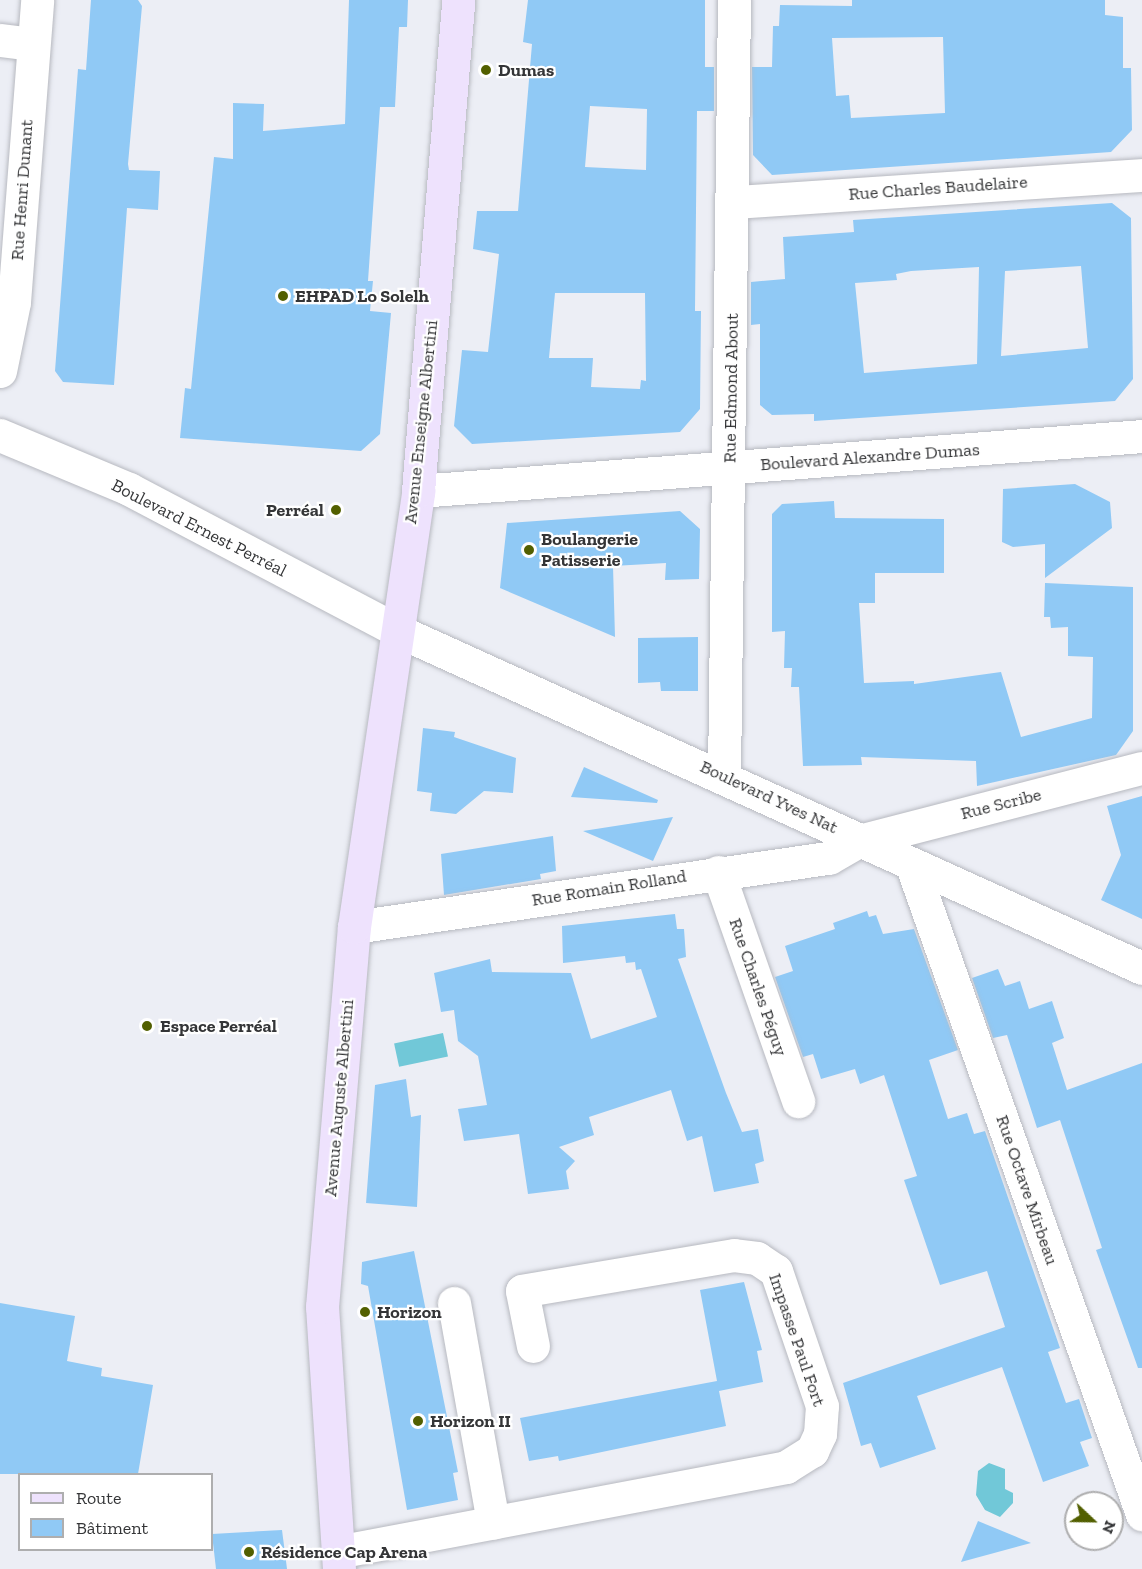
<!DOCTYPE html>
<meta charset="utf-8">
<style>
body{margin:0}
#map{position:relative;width:1142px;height:1569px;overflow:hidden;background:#eceef5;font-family:"Zilla Slab",serif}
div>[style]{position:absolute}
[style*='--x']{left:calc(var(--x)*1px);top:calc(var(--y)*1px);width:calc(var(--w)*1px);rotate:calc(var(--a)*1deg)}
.water>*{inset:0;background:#71c8d8;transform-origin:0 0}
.building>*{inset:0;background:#90c9f5}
.roads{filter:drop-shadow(0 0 2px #b7b9c0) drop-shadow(0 0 2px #b7b9c0)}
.street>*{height:33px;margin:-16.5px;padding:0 16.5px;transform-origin:16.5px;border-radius:16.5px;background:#fff}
.secondary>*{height:33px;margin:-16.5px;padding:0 16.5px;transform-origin:16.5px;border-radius:16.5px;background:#eee2fd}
.dots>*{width:16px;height:16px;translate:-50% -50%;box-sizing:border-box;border:3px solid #fff;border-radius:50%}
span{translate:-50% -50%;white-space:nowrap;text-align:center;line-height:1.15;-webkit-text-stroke:4.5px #fff;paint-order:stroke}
.poi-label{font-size:18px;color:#343537;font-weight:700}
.left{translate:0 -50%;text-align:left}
.right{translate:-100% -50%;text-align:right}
.street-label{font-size:18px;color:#343537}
.legend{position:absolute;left:18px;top:1473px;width:195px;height:78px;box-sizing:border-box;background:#fff;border:2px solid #aeaeaf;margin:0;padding:8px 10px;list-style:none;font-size:18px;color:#343537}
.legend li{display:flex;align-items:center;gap:12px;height:30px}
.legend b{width:30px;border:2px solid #aeaeaf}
.north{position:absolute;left:1064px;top:1491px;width:60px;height:60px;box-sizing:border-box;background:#fff;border:2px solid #aeaeaf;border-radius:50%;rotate:112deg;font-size:16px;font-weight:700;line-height:24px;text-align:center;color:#343537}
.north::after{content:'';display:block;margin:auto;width:21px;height:27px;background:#525f00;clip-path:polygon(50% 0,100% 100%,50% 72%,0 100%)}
</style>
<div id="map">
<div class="water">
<div style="left:443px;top:1033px;width:24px;height:50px;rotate:78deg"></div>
<div style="clip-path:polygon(989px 1463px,1005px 1469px,1005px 1489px,1013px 1493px,1013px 1503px,1000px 1517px,985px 1510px,976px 1495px,978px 1471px)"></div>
</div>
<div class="building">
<div style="clip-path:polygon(91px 0,138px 0,142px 6px,128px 164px,129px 170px,160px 171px,158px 210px,127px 208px,114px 385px,63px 382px,55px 371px,78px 69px,86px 70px)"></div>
<div style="clip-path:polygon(349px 0,408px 0,407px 27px,399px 27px,395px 107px,380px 107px,368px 281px,373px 281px,370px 311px,391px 313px,380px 434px,361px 451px,180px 438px,185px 388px,191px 389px,214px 157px,233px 159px,233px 103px,264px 104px,263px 131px,345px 124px)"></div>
<div style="clip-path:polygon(evenodd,528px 0,705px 0,705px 67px,714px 67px,714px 111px,697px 111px,695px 311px,701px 311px,700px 409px,680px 432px,472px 444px,454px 426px,462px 350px,488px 352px,499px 254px,473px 249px,477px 211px,518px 211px,532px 44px,523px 42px,528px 0,590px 106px,647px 109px,646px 170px,585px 167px,590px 106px,528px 0,555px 293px,645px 293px,646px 381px,641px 380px,640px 389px,591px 387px,593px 358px,549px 358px,555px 293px)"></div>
<div style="clip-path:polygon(evenodd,852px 0,1105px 0,1105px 15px,1123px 17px,1123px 68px,1131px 68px,1132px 130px,1111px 152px,772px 175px,753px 155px,752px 67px,772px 67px,773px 26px,779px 26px,780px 5px,852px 6px,852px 0,943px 37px,945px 113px,851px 118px,849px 95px,836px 96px,832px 38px,943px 37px)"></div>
<div style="clip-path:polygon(evenodd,1112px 203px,1131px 218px,1133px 379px,1115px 401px,814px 421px,814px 414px,772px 415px,760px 405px,760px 324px,751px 325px,751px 282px,785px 279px,783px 237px,854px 232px,853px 220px,1112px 203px,1081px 266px,1088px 348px,1001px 356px,1005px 271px,1081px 266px,1112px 203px,979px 267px,977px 364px,864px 373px,855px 283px,897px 280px,896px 274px,911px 271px,979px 267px)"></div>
<div style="clip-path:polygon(1075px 484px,1110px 502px,1112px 528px,1045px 578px,1045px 544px,1013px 547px,1002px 542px,1003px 489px)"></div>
<div style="clip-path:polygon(834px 501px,835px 518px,944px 519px,944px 573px,875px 573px,875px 603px,859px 603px,864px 683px,914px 681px,914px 684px,1001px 672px,1021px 737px,1092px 718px,1093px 657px,1068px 656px,1068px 627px,1051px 628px,1050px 617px,1044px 617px,1045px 583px,1133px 587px,1133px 731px,1116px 755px,977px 786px,976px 761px,861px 757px,862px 765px,803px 766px,799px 687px,791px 687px,792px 668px,784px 668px,785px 631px,772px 632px,772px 514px,782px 504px)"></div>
<div style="clip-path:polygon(680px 511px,700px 529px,699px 579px,665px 580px,666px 563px,613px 566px,615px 637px,500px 588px,507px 523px)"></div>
<div style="clip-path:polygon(698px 637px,698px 691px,661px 691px,660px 682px,638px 683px,638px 638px)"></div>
<div style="clip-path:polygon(423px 728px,455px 732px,454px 737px,516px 758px,513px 793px,484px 791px,456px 814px,430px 811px,432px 793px,417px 791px)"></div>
<div style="clip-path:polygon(584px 767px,658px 800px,657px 803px,571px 797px)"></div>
<div style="clip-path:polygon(1142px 796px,1142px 919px,1101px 900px,1121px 855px,1107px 806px)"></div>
<div style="clip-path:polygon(673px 817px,653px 861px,583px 831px)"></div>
<div style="clip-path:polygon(553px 836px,556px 871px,540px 874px,541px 879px,444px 895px,441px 854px)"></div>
<div style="clip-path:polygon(867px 911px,869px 917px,876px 915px,883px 934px,914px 929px,958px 1050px,929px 1060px,948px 1119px,967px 1113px,974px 1134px,985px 1131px,1060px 1348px,1048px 1352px,1066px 1403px,1079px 1399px,1092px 1438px,1080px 1442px,1089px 1466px,1043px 1482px,1002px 1367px,917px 1396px,936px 1449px,880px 1468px,871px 1443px,861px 1446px,843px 1383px,1005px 1327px,987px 1271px,940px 1285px,904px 1180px,917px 1176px,884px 1075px,860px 1084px,855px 1069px,821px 1079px,813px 1054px,803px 1057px,775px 977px,793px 971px,785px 946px,835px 929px,833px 923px)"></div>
<div style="clip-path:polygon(675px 914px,677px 929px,684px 929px,686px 957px,678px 959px,726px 1093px,742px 1132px,758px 1129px,764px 1161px,755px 1164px,759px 1183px,714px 1192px,702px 1136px,687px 1141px,671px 1090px,589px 1117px,594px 1135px,559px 1147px,575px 1161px,566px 1171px,569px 1189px,528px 1194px,519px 1134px,464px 1141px,458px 1109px,487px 1105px,478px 1056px,458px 1041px,454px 1010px,441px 1012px,434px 973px,490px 959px,492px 972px,571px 973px,591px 1039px,657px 1017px,641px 969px,636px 970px,635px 962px,626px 963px,625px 956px,563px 963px,562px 926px)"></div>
<div style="clip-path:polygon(998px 969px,1005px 986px,1020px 981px,1029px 1009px,1052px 1001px,1064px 1038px,1052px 1043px,1067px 1090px,1142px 1063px,1142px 1368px,1138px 1368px,1096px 1250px,1102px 1248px,1060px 1120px,1037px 1128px,1007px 1035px,993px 1038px,972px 978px)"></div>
<div style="clip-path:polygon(406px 1079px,411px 1117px,421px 1115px,417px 1207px,366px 1203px,375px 1085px)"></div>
<div style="clip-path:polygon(414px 1251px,458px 1472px,453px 1473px,458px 1500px,407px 1510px,368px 1286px,361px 1284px,362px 1262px)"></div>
<div style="clip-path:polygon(744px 1282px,762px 1350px,757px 1351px,763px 1382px,719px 1391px,726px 1426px,559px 1461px,558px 1456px,529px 1461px,520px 1418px,717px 1381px,700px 1290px)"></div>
<div style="clip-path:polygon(0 1303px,75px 1316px,67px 1361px,102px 1368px,101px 1376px,153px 1385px,138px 1474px,0 1474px)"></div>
<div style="clip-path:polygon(978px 1521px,1031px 1543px,961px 1562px)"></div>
<div style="clip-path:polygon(282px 1530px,287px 1569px,216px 1569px,212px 1534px)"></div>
</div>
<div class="roads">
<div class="street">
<div style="--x:0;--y:40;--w:33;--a:7"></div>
<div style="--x:735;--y:202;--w:408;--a:-3.8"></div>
<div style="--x:0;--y:371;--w:70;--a:-78.5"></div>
<div style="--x:14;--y:302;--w:303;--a:-85.6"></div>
<div style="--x:0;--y:435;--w:140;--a:22.7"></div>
<div style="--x:129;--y:489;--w:300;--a:27.8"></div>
<div style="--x:394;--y:629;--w:821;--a:24.38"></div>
<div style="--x:418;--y:491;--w:726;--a:-4.34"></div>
<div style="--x:724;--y:775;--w:775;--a:-89.26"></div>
<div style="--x:912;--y:866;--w:688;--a:70.46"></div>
<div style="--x:718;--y:872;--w:243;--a:70.7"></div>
<div style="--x:354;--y:927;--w:480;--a:-8.3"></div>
<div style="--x:829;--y:858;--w:34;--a:-30"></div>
<div style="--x:859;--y:841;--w:292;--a:-14.5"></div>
<div style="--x:454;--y:1303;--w:223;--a:79.9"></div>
<div style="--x:337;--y:1552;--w:457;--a:-10.7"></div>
<div style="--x:786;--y:1467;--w:31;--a:-32"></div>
<div style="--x:812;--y:1451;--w:19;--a:-65"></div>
<div style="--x:820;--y:1434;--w:28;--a:-86"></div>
<div style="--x:822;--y:1406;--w:143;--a:-108.8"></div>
<div style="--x:776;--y:1271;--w:23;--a:-146"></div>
<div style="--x:757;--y:1258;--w:23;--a:-173"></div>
<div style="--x:734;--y:1255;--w:215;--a:170.4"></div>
<div style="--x:522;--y:1291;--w:56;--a:78.7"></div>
</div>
<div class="secondary">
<div style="--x:339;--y:1569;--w:263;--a:-93.7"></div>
<div style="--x:322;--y:1307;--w:381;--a:-85.2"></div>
<div style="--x:354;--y:927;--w:441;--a:-81.6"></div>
<div style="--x:418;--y:491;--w:493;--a:-85.3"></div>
</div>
</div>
<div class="dots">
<div style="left:486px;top:70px;background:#525f00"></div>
<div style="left:283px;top:296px;background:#525f00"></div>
<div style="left:336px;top:510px;background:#525f00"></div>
<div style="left:529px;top:550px;background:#525f00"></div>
<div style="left:147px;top:1026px;background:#525f00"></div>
<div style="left:365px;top:1312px;background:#525f00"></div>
<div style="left:418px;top:1421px;background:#525f00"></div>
<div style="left:249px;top:1552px;background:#525f00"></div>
</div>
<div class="poi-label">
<span class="left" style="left:498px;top:70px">Dumas</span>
<span class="left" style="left:295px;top:296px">EHPAD Lo Solelh</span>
<span class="right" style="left:324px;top:510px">Perréal</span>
<span class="left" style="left:541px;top:550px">Boulangerie<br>Patisserie</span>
<span class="left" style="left:160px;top:1026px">Espace Perréal</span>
<span class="left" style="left:377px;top:1312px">Horizon</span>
<span class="left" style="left:430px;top:1421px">Horizon II</span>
<span class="left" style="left:261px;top:1552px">Résidence Cap Arena</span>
</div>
<div class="street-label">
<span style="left:938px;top:188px;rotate:-4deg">Rue Charles Baudelaire</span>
<span style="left:22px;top:190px;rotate:-86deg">Rue Henri Dunant</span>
<span style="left:731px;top:388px;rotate:-89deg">Rue Edmond About</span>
<span style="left:421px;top:422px;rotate:-84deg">Avenue Enseigne Albertini</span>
<span style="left:870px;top:457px;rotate:-4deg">Boulevard Alexandre Dumas</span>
<span style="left:199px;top:528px;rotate:27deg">Boulevard Ernest Perréal</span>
<span style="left:769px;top:797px;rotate:25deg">Boulevard Yves Nat</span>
<span style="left:1001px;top:804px;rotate:-14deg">Rue Scribe</span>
<span style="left:609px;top:888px;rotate:-9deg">Rue Romain Rolland</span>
<span style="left:758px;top:987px;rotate:71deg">Rue Charles Péguy</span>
<span style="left:339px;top:1098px;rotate:-85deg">Avenue Auguste Albertini</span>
<span style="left:1027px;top:1190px;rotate:71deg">Rue Octave Mirbeau</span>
<span style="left:797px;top:1340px;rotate:71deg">Impasse Paul Fort</span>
</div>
<ul class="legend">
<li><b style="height:8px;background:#eee2fd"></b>Route</li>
<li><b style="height:16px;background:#90c9f5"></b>Bâtiment</li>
</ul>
<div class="north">N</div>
</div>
